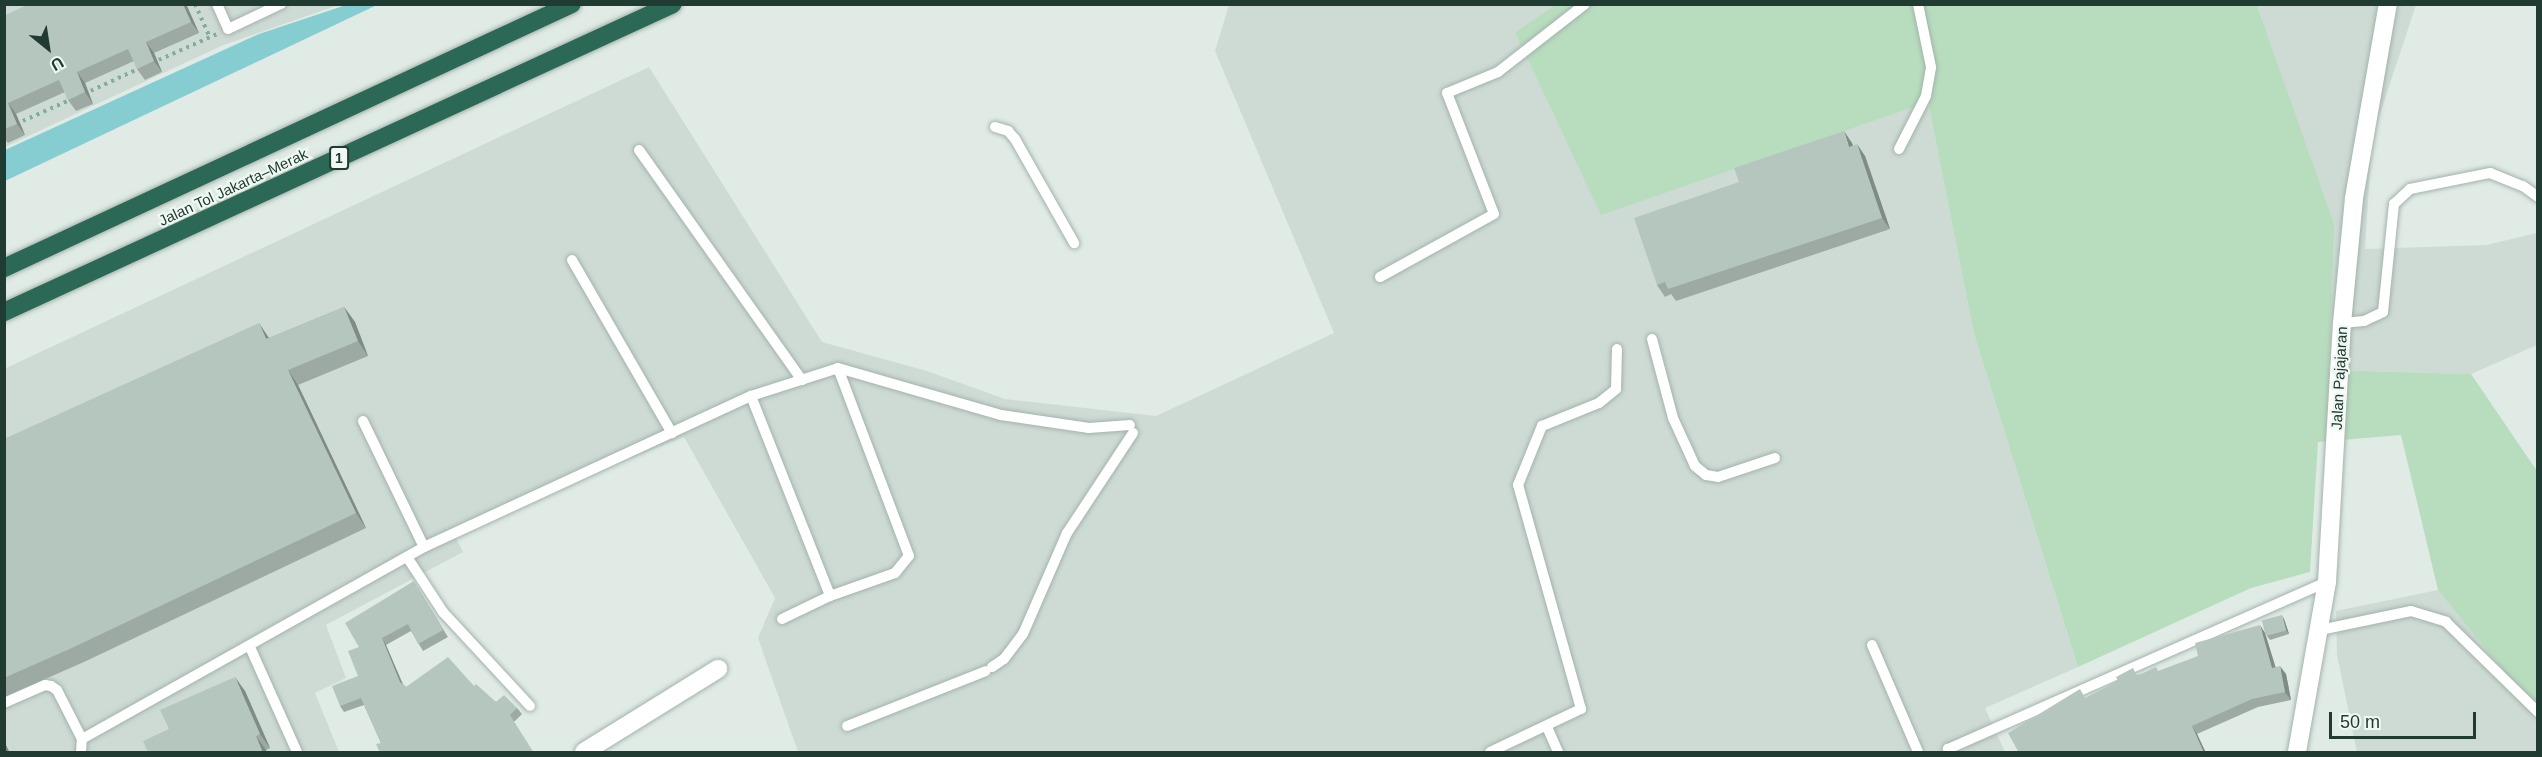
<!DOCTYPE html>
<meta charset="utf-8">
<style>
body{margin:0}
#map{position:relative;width:2542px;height:757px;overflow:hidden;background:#e0ebe5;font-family:Helvetica,sans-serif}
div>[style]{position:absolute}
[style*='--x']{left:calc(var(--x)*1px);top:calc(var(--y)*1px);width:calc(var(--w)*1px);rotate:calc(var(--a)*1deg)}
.built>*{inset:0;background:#cedbd4}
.green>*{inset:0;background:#b8ddbe}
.water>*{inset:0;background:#86cdd2}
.path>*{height:4px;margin-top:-2px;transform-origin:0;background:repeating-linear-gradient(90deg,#7faf9c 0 3px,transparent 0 7.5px)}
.roads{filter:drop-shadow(0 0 2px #a3b3ac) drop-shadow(0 0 2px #a3b3ac)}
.lane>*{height:10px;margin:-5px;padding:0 5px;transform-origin:5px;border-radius:5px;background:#fff}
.street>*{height:18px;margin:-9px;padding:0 9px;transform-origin:9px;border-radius:9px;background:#fff}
.secondary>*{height:18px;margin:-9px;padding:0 9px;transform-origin:9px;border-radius:9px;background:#fff}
.highway>*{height:18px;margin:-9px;padding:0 9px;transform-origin:9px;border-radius:9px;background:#2c6856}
.wall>*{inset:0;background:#9caaa3}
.shaded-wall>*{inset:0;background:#7f8b85}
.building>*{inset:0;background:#b5c6be;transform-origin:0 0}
span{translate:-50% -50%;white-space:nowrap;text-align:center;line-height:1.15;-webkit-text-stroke:4.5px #f0f8f3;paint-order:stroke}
.shield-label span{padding:2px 4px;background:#f0f8f3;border:2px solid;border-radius:4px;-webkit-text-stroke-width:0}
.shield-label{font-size:14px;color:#203c32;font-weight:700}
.street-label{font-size:15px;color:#203c32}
.frame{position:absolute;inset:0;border:6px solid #203c32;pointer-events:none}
.north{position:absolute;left:18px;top:18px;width:60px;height:60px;-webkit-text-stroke:4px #f0f8f3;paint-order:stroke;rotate:150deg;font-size:16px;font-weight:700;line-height:24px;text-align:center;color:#203c32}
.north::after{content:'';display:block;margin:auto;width:21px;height:27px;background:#203c32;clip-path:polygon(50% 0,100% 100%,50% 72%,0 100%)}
.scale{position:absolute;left:2329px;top:712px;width:147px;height:27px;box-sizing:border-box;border:3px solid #203c32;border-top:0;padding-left:8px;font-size:18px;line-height:21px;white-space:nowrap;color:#203c32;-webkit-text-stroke:4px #f0f8f3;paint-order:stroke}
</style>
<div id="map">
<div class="built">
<div style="clip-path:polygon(4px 5px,338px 5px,221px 46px,5px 147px)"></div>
<div style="clip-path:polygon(1229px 5px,1557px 5px,1515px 32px,1928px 102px,1974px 334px,2078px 667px,1985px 708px,2005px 752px,798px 752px,758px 638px,775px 598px,684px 437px,452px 530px,463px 552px,326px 625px,346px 678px,315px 693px,339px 752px,5px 752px,4px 369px,649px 67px,822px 342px,927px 371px,1005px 399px,1156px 416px,1334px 333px,1215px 51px)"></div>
<div style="clip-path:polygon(2257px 5px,2416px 5px,2372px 138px,2365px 249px,2486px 245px,2537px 233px,2537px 345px,2471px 374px,2329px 370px,2333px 224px)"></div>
<div style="clip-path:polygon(2438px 590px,2537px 713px,2537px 752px,2357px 752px,2337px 655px,2336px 611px)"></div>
</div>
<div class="green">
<div style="clip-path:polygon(1557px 4px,2257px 5px,2334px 224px,2329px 370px,2471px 374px,2537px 471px,2537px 713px,2438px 590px,2401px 435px,2318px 442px,2310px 572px,2251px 588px,2078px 667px,1974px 334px,1928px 102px,1601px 215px,1515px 32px)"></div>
</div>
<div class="water">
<div style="clip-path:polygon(349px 4px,377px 5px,5px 181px,5px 150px,259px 34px)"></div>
</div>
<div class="path">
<div style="--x:195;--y:4;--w:36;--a:66"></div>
<div style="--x:152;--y:63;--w:71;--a:-24"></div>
<div style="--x:84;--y:94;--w:62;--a:-24.9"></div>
<div style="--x:16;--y:124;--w:61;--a:-24.1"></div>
</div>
<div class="roads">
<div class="lane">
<div style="--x:217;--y:4;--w:27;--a:66"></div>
<div style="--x:228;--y:29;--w:59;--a:-25.3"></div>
<div style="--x:995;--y:127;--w:14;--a:17"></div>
<div style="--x:1008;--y:131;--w:11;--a:49"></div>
<div style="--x:1015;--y:139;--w:120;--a:60.4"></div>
<div style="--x:1899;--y:149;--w:59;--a:-63"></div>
<div style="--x:1926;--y:96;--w:29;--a:-80"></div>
<div style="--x:1931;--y:67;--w:64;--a:-101.7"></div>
<div style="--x:639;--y:150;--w:282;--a:54.7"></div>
<div style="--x:572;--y:260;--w:200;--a:60"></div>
<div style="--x:1380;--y:277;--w:130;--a:-28.9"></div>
<div style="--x:1494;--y:214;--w:130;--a:-111.2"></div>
<div style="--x:1447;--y:93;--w:55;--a:-22.4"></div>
<div style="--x:1498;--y:72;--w:110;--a:-38"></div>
<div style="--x:2342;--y:323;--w:22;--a:-5"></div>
<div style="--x:2364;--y:321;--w:21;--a:-25"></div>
<div style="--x:2383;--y:312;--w:109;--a:-84.2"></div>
<div style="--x:2394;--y:204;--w:22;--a:-43"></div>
<div style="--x:2410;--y:189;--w:82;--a:-11.3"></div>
<div style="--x:2490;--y:173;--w:35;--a:22"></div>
<div style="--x:2523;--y:186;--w:19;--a:36"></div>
<div style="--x:1652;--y:339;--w:82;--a:75.1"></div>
<div style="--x:1673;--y:418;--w:53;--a:65.4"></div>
<div style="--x:1695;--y:466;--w:14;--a:39"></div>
<div style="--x:1706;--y:475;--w:12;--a:9"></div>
<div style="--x:1718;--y:477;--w:60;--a:-18.4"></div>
<div style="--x:751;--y:396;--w:215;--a:68.4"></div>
<div style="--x:363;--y:421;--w:140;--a:64.2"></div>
<div style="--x:407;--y:557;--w:66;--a:56.8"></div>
<div style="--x:443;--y:612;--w:128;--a:47.2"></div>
<div style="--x:782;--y:619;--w:53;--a:-25.6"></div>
<div style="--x:830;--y:596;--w:69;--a:-19.5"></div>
<div style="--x:895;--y:573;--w:22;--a:-51"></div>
<div style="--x:909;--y:556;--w:201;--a:-110.7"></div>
<div style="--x:2320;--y:630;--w:93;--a:-11.8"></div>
<div style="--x:2411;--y:611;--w:37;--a:17"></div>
<div style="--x:2446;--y:622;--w:129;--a:44.4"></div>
<div style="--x:1872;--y:645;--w:116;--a:66.7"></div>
<div style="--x:250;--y:647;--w:115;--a:65.9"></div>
<div style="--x:992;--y:667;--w:14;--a:-34"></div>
<div style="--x:1004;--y:659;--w:31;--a:-53"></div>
<div style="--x:1023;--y:634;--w:110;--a:-66.5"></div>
<div style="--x:1067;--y:533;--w:120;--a:-56.6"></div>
<div style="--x:4;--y:703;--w:45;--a:-23.7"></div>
<div style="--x:45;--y:685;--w:6;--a:9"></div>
<div style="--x:51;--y:686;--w:7;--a:34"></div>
<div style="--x:57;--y:690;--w:55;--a:63"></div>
<div style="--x:82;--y:739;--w:392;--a:-29.3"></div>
<div style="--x:424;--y:547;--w:360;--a:-24.8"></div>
<div style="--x:751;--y:396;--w:91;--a:-17.8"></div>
<div style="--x:838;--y:368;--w:170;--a:16.1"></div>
<div style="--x:1001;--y:415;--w:89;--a:8.4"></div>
<div style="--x:1089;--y:428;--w:41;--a:-4.2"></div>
<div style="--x:847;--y:726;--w:149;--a:-21.6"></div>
<div style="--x:1547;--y:727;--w:27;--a:66"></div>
<div style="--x:81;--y:752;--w:13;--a:-86"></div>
<div style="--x:1490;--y:752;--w:101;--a:-25.3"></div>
<div style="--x:1581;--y:709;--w:233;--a:-105.7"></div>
<div style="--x:1518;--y:485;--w:64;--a:-67.9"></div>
<div style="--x:1542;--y:426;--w:61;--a:-22"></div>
<div style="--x:1599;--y:403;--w:22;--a:-39"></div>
<div style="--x:1616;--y:389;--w:40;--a:-88.6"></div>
<div style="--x:1950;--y:752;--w:4;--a:-124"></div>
<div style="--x:1948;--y:749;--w:414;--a:-23.8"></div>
</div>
<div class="street">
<div style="--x:584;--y:752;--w:158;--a:-31.8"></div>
</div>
<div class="secondary">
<div style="--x:2297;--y:752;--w:173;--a:-80"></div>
<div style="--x:2327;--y:582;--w:259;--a:-86.7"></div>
<div style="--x:2342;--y:323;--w:126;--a:-84.5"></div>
<div style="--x:2354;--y:198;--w:197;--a:-80.1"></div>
</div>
<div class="highway">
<div style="--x:4;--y:268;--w:626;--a:-24.93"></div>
<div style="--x:4;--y:312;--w:736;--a:-24.72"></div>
</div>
</div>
<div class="wall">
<div style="clip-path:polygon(30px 4px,186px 4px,199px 33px,154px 53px,162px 72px,145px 80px,137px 69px,134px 61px,85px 83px,93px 104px,76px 111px,68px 100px,65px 92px,16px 114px,25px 135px,8px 143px,4px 138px,4px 16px)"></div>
<div style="clip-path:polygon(1852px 143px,1853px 146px,1865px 156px,1890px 229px,1676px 301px,1671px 294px,1665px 297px,1657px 285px,1739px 182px)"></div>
<div style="clip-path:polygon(344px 307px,355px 322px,368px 356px,298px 385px,366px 528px,84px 662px,4px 697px,4px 439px,269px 338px)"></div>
<div style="clip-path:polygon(418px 588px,448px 637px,423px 651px,411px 631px,386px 645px,403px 684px,406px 687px,474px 686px,496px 702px,517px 708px,522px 714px,515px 721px,381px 743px,364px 705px,344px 712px,340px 706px,358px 676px,359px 647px)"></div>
<div style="clip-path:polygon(2284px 619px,2289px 634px,2270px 640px,2267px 636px)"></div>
<div style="clip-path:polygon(2265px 633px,2275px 667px,2286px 674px,2291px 700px,2258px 707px,2197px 734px,2206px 753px,2019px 753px,2086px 698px,2138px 675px,2159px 671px)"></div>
<div style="clip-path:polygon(245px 691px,270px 748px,266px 750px,267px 753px,146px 753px,169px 729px)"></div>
</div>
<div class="shaded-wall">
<div style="clip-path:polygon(183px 4px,186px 4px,199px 33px,191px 22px)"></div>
<div style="clip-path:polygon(146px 42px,154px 53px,162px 72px,154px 61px)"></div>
<div style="clip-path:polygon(77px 72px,85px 83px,93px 104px,85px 92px)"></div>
<div style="clip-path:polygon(8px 103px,16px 114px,25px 135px,17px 124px)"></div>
<div style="clip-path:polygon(1844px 131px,1852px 143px,1857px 159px,1849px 147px)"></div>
<div style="clip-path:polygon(1857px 144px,1865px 156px,1890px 229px,1882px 218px)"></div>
<div style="clip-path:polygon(344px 307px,355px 322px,368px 356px,358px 341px)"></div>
<div style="clip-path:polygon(259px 323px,269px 338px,266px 339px)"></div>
<div style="clip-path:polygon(288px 370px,298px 385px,366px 528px,356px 513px)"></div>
<div style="clip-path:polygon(2282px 615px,2284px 619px,2289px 634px,2286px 630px)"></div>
<div style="clip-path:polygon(2260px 625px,2265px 633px,2278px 675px,2272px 668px)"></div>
<div style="clip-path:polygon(382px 638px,386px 645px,404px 688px,400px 682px)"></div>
<div style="clip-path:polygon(2280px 666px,2286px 674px,2291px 700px,2285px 692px)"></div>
<div style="clip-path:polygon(235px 677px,245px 691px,270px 748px,260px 734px)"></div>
<div style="clip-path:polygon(2192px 726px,2197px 734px,2206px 753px,2204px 753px)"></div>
<div style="clip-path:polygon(256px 736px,266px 750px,267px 753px,263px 753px)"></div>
<div style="clip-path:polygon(4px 741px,10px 753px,6px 753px,4px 749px)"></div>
</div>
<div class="building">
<div style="clip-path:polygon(30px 4px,183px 4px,191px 22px,146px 42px,154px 61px,137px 69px,128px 49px,77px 72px,85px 92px,68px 100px,59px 80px,8px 103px,17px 124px,4px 129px,4px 16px)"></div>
<div style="clip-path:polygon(1844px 131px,1849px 147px,1857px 144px,1882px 218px,1668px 289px,1665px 282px,1657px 285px,1634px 218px,1739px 182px,1734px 168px)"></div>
<div style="clip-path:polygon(344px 307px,358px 341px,288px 370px,356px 513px,74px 647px,4px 678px,4px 439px,259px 323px,266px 339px)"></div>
<div style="clip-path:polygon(414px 581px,443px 630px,418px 644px,408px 624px,382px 638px,400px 682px,406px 687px,448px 657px,474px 686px,476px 684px,496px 702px,504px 695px,517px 708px,510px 715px,534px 753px,380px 753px,376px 744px,381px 743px,361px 698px,340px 706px,332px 686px,358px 676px,348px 651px,359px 647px,345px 623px)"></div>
<div style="left:2282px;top:615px;width:16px;height:21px;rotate:75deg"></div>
<div style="clip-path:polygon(2260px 625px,2272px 668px,2280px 666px,2285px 692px,2252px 699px,2192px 726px,2204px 753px,2175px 753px,2175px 752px,2173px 753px,2019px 753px,2008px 733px,2080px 689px,2085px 698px,2118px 681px,2116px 677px,2133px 668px,2137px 676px,2156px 667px,2158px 671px,2198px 656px,2195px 643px)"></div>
<div style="clip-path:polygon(235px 677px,260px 734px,256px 736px,263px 753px,146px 753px,148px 752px,143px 741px,169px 729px,160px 710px)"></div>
</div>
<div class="shield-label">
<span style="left:339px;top:158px">1</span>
</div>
<div class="street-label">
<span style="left:233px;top:187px;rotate:-25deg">Jalan Tol Jakarta–Merak</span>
<span style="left:2339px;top:378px;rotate:-87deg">Jalan Pajajaran</span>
</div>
<div class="frame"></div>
<div class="north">U</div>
<div class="scale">50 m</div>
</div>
